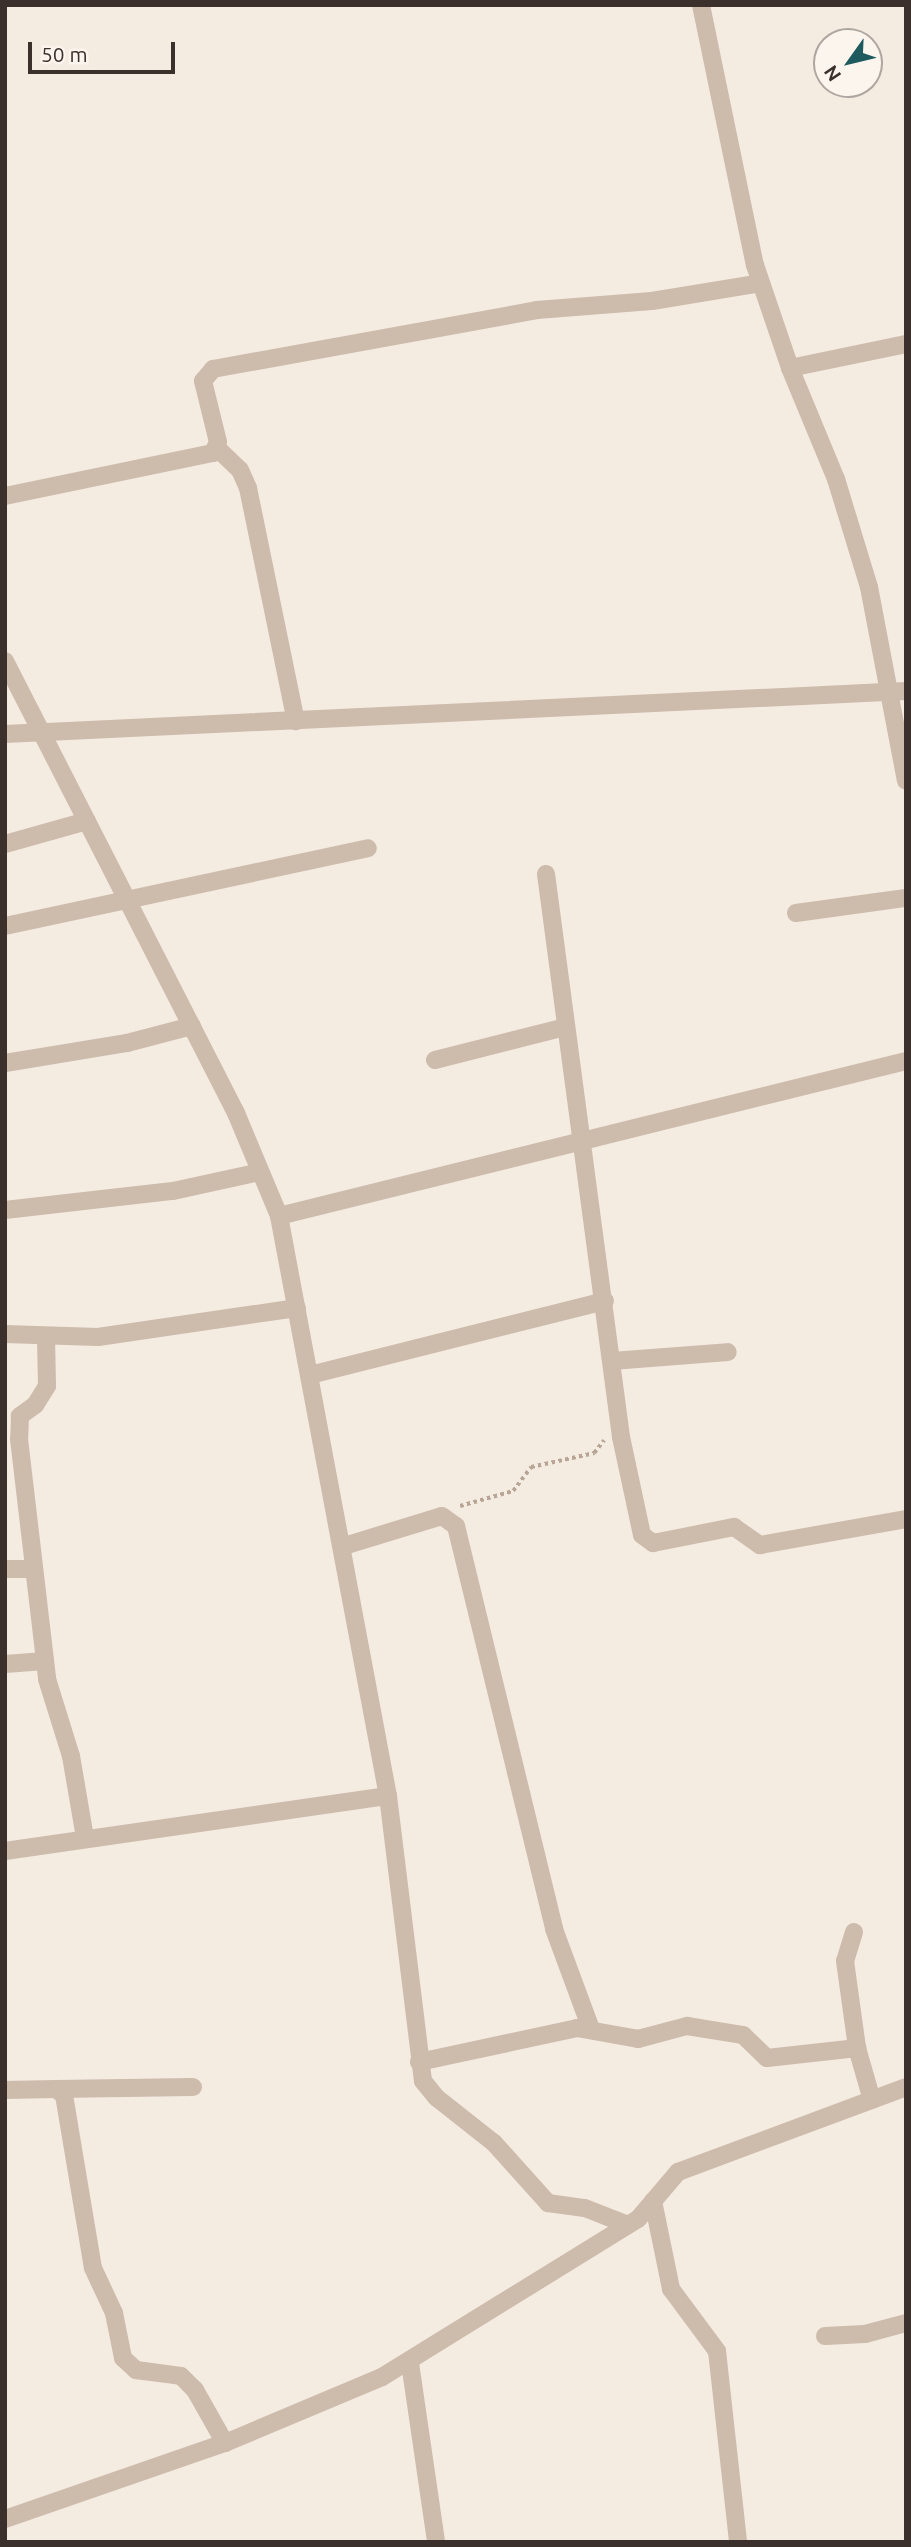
<!DOCTYPE html>
<style>
body{margin:0}
#map{position:relative;width:911px;height:2547px;overflow:hidden;background:#f4ebe1;font-family:Ubuntu,sans-serif}
div>[style]{position:absolute}
[style*='--x']{left:calc(var(--x)*1px);top:calc(var(--y)*1px);width:calc(var(--w)*1px);rotate:calc(var(--a)*1deg)}
.path>*{height:3.5px;margin-top:-1.75px;transform-origin:0;background:repeating-linear-gradient(90deg,#b9a596 0 3.5px,transparent 0 7px)}
.minor>*{height:18px;margin:-9px;padding:0 9px;transform-origin:9px;border-radius:9px;background:#cdbbac}
span{translate:-50% -50%;white-space:nowrap;text-align:center;line-height:1.15;-webkit-text-stroke:5px #fbf5ee;paint-order:stroke}
.frame{position:absolute;inset:0;border:7px solid #3b302b;pointer-events:none}
.north{position:absolute;left:813px;top:28px;width:70px;height:70px;box-sizing:border-box;background:#fbf5ee;border:2px solid #aea6a0;border-radius:50%;rotate:236deg;font-size:19px;font-weight:700;line-height:28px;text-align:center;color:#3b302b}
.north::after{content:'';display:block;margin:auto;width:24px;height:32px;background:#1f5a5e;clip-path:polygon(50% 0,100% 100%,50% 72%,0 100%)}
.scale{position:absolute;left:28px;top:42px;width:147px;height:32px;box-sizing:border-box;border:4px solid #3b302b;border-top:0;padding-left:9px;font-size:21px;line-height:24px;white-space:nowrap;color:#3b302b;-webkit-text-stroke:5px #fbf5ee;paint-order:stroke}
</style>
<div id="map">
<div class="path">
<div style="--x:460;--y:1506;--w:55;--a:-15.8"></div>
<div style="--x:513;--y:1491;--w:30;--a:-53"></div>
<div style="--x:531;--y:1467;--w:65;--a:-12.5"></div>
<div style="--x:594;--y:1453;--w:16;--a:-52"></div>
</div>
<div class="minor">
<div style="--x:701;--y:5;--w:266;--a:78.3"></div>
<div style="--x:755;--y:265;--w:109;--a:71.2"></div>
<div style="--x:790;--y:368;--w:120;--a:67.5"></div>
<div style="--x:836;--y:479;--w:113;--a:73"></div>
<div style="--x:869;--y:587;--w:197;--a:79.2"></div>
<div style="--x:790;--y:368;--w:118;--a:-11.7"></div>
<div style="--x:218;--y:449;--w:30;--a:44"></div>
<div style="--x:240;--y:470;--w:20;--a:66"></div>
<div style="--x:248;--y:488;--w:238;--a:78.4"></div>
<div style="--x:5;--y:496;--w:212;--a:-11.7"></div>
<div style="--x:213;--y:453;--w:12;--a:-66"></div>
<div style="--x:218;--y:442;--w:63;--a:-103.8"></div>
<div style="--x:203;--y:381;--w:16;--a:-50"></div>
<div style="--x:213;--y:369;--w:329;--a:-10.3"></div>
<div style="--x:537;--y:310;--w:115;--a:-4.5"></div>
<div style="--x:652;--y:301;--w:110;--a:-9.4"></div>
<div style="--x:5;--y:661;--w:508;--a:62.93"></div>
<div style="--x:236;--y:1113;--w:112;--a:67.3"></div>
<div style="--x:279;--y:1216;--w:590;--a:79.36"></div>
<div style="--x:388;--y:1796;--w:287;--a:83"></div>
<div style="--x:423;--y:2081;--w:22;--a:51"></div>
<div style="--x:437;--y:2098;--w:73;--a:38.3"></div>
<div style="--x:494;--y:2143;--w:81;--a:48"></div>
<div style="--x:548;--y:2203;--w:37;--a:8"></div>
<div style="--x:585;--y:2208;--w:46;--a:21.6"></div>
<div style="--x:5;--y:734;--w:902;--a:-2.73"></div>
<div style="--x:5;--y:844;--w:85;--a:-15.7"></div>
<div style="--x:546;--y:874;--w:568;--a:82.41"></div>
<div style="--x:621;--y:1437;--w:100;--a:77.9"></div>
<div style="--x:642;--y:1535;--w:14;--a:36"></div>
<div style="--x:653;--y:1543;--w:83;--a:-11.2"></div>
<div style="--x:734;--y:1527;--w:32;--a:35"></div>
<div style="--x:760;--y:1545;--w:148;--a:-10.1"></div>
<div style="--x:796;--y:913;--w:111;--a:-7.8"></div>
<div style="--x:5;--y:926;--w:371;--a:-12.1"></div>
<div style="--x:435;--y:1060;--w:134;--a:-14.2"></div>
<div style="--x:5;--y:1063;--w:124;--a:-9.3"></div>
<div style="--x:127;--y:1043;--w:67;--a:-14.7"></div>
<div style="--x:5;--y:1210;--w:169;--a:-6.5"></div>
<div style="--x:173;--y:1191;--w:89;--a:-12.3"></div>
<div style="--x:279;--y:1216;--w:646;--a:-13.89"></div>
<div style="--x:5;--y:1334;--w:93;--a:1.8"></div>
<div style="--x:98;--y:1337;--w:201;--a:-8.3"></div>
<div style="--x:46;--y:1337;--w:49;--a:88.8"></div>
<div style="--x:47;--y:1386;--w:22;--a:122"></div>
<div style="--x:35;--y:1405;--w:19;--a:144"></div>
<div style="--x:20;--y:1416;--w:23;--a:92"></div>
<div style="--x:19;--y:1439;--w:242;--a:83.3"></div>
<div style="--x:47;--y:1679;--w:81;--a:72.7"></div>
<div style="--x:71;--y:1756;--w:83;--a:80.3"></div>
<div style="--x:612;--y:1361;--w:116;--a:-4.4"></div>
<div style="--x:310;--y:1375;--w:304;--a:-14.1"></div>
<div style="--x:344;--y:1546;--w:102;--a:-17"></div>
<div style="--x:442;--y:1516;--w:17;--a:36"></div>
<div style="--x:456;--y:1526;--w:415;--a:76.3"></div>
<div style="--x:554;--y:1929;--w:107;--a:69.7"></div>
<div style="--x:5;--y:1569;--w:27;--a:0"></div>
<div style="--x:5;--y:1664;--w:40;--a:-4.3"></div>
<div style="--x:5;--y:1851;--w:387;--a:-8.2"></div>
<div style="--x:854;--y:1932;--w:30;--a:107"></div>
<div style="--x:845;--y:1961;--w:88;--a:82.1"></div>
<div style="--x:857;--y:2048;--w:54;--a:73.9"></div>
<div style="--x:419;--y:2062;--w:162;--a:-12.1"></div>
<div style="--x:577;--y:2028;--w:62;--a:10.2"></div>
<div style="--x:638;--y:2039;--w:51;--a:-14.9"></div>
<div style="--x:687;--y:2026;--w:57;--a:9.1"></div>
<div style="--x:743;--y:2035;--w:33;--a:44"></div>
<div style="--x:767;--y:2058;--w:91;--a:-6.3"></div>
<div style="--x:56;--y:2089;--w:137;--a:-0.8"></div>
<div style="--x:5;--y:2090;--w:51;--a:-1.1"></div>
<div style="--x:56;--y:2089;--w:10;--a:37"></div>
<div style="--x:64;--y:2095;--w:175;--a:80.5"></div>
<div style="--x:93;--y:2268;--w:50;--a:65"></div>
<div style="--x:114;--y:2313;--w:46;--a:78.7"></div>
<div style="--x:123;--y:2358;--w:18;--a:43"></div>
<div style="--x:136;--y:2370;--w:45;--a:7.6"></div>
<div style="--x:181;--y:2376;--w:20;--a:45"></div>
<div style="--x:195;--y:2390;--w:61;--a:60.5"></div>
<div style="--x:653;--y:2201;--w:90;--a:78.4"></div>
<div style="--x:671;--y:2289;--w:77;--a:53.4"></div>
<div style="--x:717;--y:2351;--w:192;--a:83.7"></div>
<div style="--x:825;--y:2336;--w:40;--a:-2.9"></div>
<div style="--x:865;--y:2334;--w:42;--a:-15"></div>
<div style="--x:410;--y:2363;--w:181;--a:81.7"></div>
<div style="--x:5;--y:2519;--w:233;--a:-19.1"></div>
<div style="--x:225;--y:2443;--w:170;--a:-22.8"></div>
<div style="--x:382;--y:2377;--w:301;--a:-31.7"></div>
<div style="--x:638;--y:2219;--w:62;--a:-49.6"></div>
<div style="--x:678;--y:2172;--w:243;--a:-20.4"></div>
</div>
<div class="frame"></div>
<div class="north">N</div>
<div class="scale">50 m</div>
</div>
